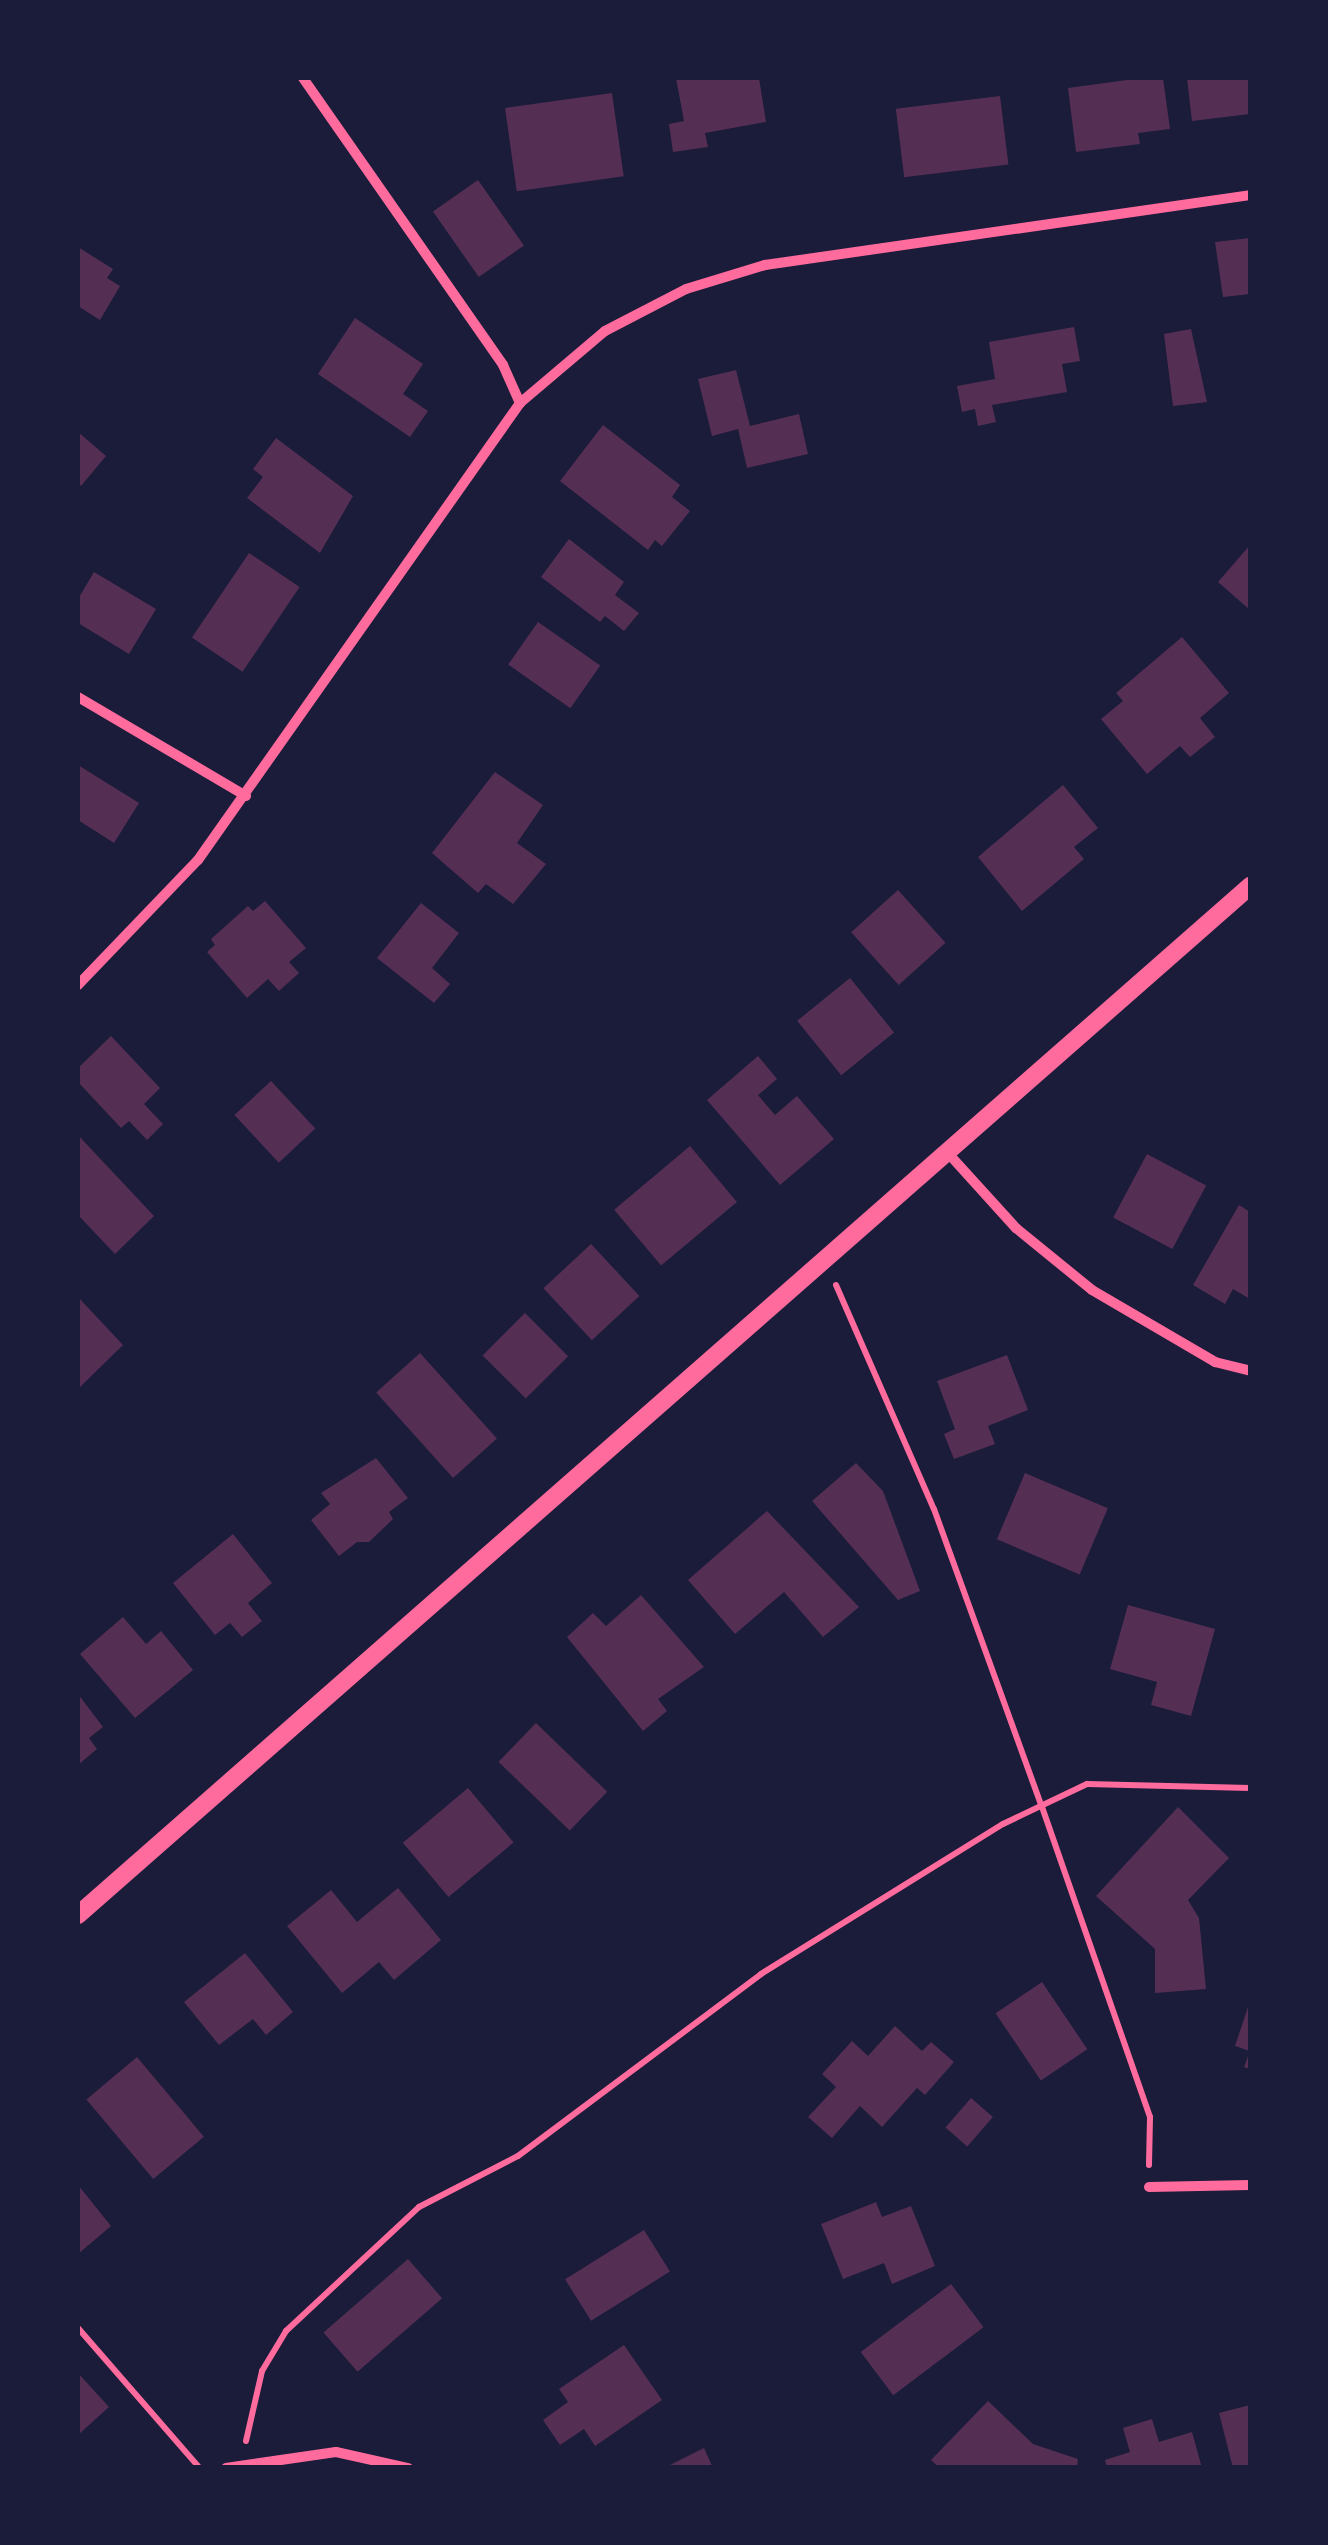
<!DOCTYPE html>
<style>
body{margin:0}
#map{position:relative;width:1328px;height:2545px;overflow:hidden;background:#1b1b3a;font-family:"Exo 2",sans-serif}
div>[style]{position:absolute}
[style*='--x']{left:calc(var(--x)*1px);top:calc(var(--y)*1px);width:calc(var(--w)*1px);rotate:calc(var(--a)*1deg)}
.building>*{inset:0;background:#542f53;transform-origin:0 0}
.path>*{height:6px;margin:-3px;padding:0 3px;transform-origin:3px;border-radius:3px;background:#ff6b9d}
.minor>*{height:10px;margin:-5px;padding:0 5px;transform-origin:5px;border-radius:5px;background:#ff6b9d}
.tertiary>*{height:18px;margin:-9px;padding:0 9px;transform-origin:9px;border-radius:9px;background:#ff6b9d}
span{translate:-50% -50%;white-space:nowrap;text-align:center;line-height:1.15;-webkit-text-stroke:10px #1b1b3a;paint-order:stroke}
.frame{position:absolute;inset:0;border:80px solid #1b1b3a;pointer-events:none}
</style>
<div id="map">
<div class="building">
<div style="clip-path:polygon(676px 78px,759px 78px,766px 122px,705px 133px,708px 147px,673px 152px,669px 124px,684px 121px)"></div>
<div style="clip-path:polygon(1142px 78px,1163px 78px,1170px 129px,1138px 133px,1140px 144px,1076px 152px,1068px 88px)"></div>
<div style="clip-path:polygon(1187px 78px,1250px 78px,1250px 114px,1192px 121px)"></div>
<div style="left:612px;top:93px;width:84px;height:108px;rotate:82deg"></div>
<div style="left:1000px;top:96px;width:69px;height:105px;rotate:83deg"></div>
<div style="left:478px;top:180px;width:80px;height:55px;rotate:55deg"></div>
<div style="clip-path:polygon(1250px 238px,1250px 294px,1223px 297px,1215px 242px)"></div>
<div style="clip-path:polygon(78px 247px,113px 269px,107px 278px,120px 286px,100px 320px,78px 306px)"></div>
<div style="clip-path:polygon(355px 318px,423px 364px,403px 394px,428px 411px,410px 437px,318px 374px)"></div>
<div style="clip-path:polygon(1074px 327px,1080px 361px,1062px 364px,1067px 392px,992px 405px,996px 422px,978px 426px,975px 409px,962px 412px,957px 386px,995px 379px,989px 342px)"></div>
<div style="clip-path:polygon(1191px 329px,1207px 402px,1173px 406px,1164px 334px)"></div>
<div style="clip-path:polygon(736px 370px,750px 426px,799px 414px,808px 454px,747px 468px,738px 429px,712px 436px,698px 379px)"></div>
<div style="clip-path:polygon(603px 425px,680px 485px,672px 497px,690px 511px,662px 546px,655px 540px,648px 550px,560px 481px)"></div>
<div style="clip-path:polygon(78px 432px,106px 456px,81px 486px,78px 482px)"></div>
<div style="clip-path:polygon(276px 438px,353px 496px,320px 553px,247px 498px,263px 477px,253px 469px)"></div>
<div style="clip-path:polygon(569px 539px,624px 582px,615px 595px,639px 613px,624px 631px,605px 616px,600px 622px,541px 577px)"></div>
<div style="clip-path:polygon(1250px 545px,1250px 610px,1218px 582px)"></div>
<div style="left:249px;top:553px;width:61px;height:102px;rotate:34deg"></div>
<div style="clip-path:polygon(94px 572px,156px 609px,129px 654px,78px 623px,78px 599px)"></div>
<div style="left:538px;top:622px;width:76px;height:52px;rotate:35deg"></div>
<div style="clip-path:polygon(1182px 637px,1229px 693px,1200px 718px,1215px 737px,1190px 757px,1180px 746px,1147px 774px,1101px 719px,1123px 701px,1116px 693px)"></div>
<div style="clip-path:polygon(78px 765px,139px 803px,114px 843px,78px 820px)"></div>
<div style="clip-path:polygon(495px 772px,543px 805px,517px 843px,546px 864px,513px 904px,486px 884px,478px 893px,432px 853px)"></div>
<div style="clip-path:polygon(1063px 785px,1098px 828px,1074px 847px,1084px 859px,1022px 911px,978px 857px)"></div>
<div style="left:898px;top:890px;width:71px;height:63px;rotate:48deg"></div>
<div style="clip-path:polygon(265px 901px,306px 948px,289px 962px,299px 973px,279px 991px,268px 979px,247px 998px,207px 952px,215px 945px,211px 939px,248px 906px,253px 911px)"></div>
<div style="clip-path:polygon(421px 903px,459px 933px,432px 968px,450px 984px,434px 1003px,377px 958px)"></div>
<div style="left:850px;top:978px;width:70px;height:68px;rotate:51deg"></div>
<div style="clip-path:polygon(111px 1036px,160px 1088px,144px 1104px,163px 1124px,147px 1140px,129px 1121px,121px 1128px,78px 1082px,78px 1068px)"></div>
<div style="clip-path:polygon(758px 1056px,777px 1079px,758px 1095px,775px 1115px,797px 1096px,834px 1139px,780px 1185px,707px 1100px)"></div>
<div style="left:271px;top:1081px;width:65px;height:50px;rotate:47deg"></div>
<div style="clip-path:polygon(78px 1135px,154px 1216px,115px 1254px,78px 1215px)"></div>
<div style="left:690px;top:1146px;width:73px;height:99px;rotate:50deg"></div>
<div style="left:1147px;top:1154px;width:67px;height:72px;rotate:28deg"></div>
<div style="clip-path:polygon(1239px 1205px,1250px 1212px,1250px 1299px,1233px 1289px,1225px 1304px,1193px 1285px)"></div>
<div style="left:591px;top:1244px;width:71px;height:65px;rotate:47deg"></div>
<div style="clip-path:polygon(78px 1297px,123px 1345px,78px 1389px)"></div>
<div style="left:525px;top:1313px;width:61px;height:60px;rotate:45deg"></div>
<div style="left:420px;top:1353px;width:115px;height:59px;rotate:48deg"></div>
<div style="clip-path:polygon(1007px 1355px,1028px 1410px,988px 1426px,995px 1444px,954px 1459px,944px 1434px,955px 1429px,937px 1381px)"></div>
<div style="clip-path:polygon(376px 1458px,408px 1498px,389px 1512px,393px 1519px,369px 1542px,357px 1542px,339px 1556px,311px 1520px,330px 1504px,321px 1493px)"></div>
<div style="clip-path:polygon(856px 1463px,883px 1491px,920px 1591px,898px 1600px,812px 1501px)"></div>
<div style="left:1025px;top:1473px;width:90px;height:72px;rotate:23deg"></div>
<div style="clip-path:polygon(767px 1511px,859px 1607px,823px 1637px,784px 1592px,735px 1634px,688px 1580px)"></div>
<div style="clip-path:polygon(233px 1534px,272px 1583px,248px 1603px,262px 1621px,242px 1637px,230px 1623px,215px 1635px,173px 1583px)"></div>
<div style="clip-path:polygon(641px 1595px,704px 1667px,658px 1699px,667px 1711px,643px 1731px,567px 1637px,593px 1613px,606px 1626px)"></div>
<div style="clip-path:polygon(1128px 1605px,1215px 1629px,1191px 1716px,1151px 1705px,1157px 1682px,1110px 1669px)"></div>
<div style="clip-path:polygon(123px 1617px,146px 1644px,161px 1631px,193px 1670px,135px 1718px,80px 1654px)"></div>
<div style="clip-path:polygon(78px 1694px,103px 1727px,89px 1738px,97px 1749px,78px 1765px)"></div>
<div style="left:536px;top:1723px;width:99px;height:54px;rotate:44deg"></div>
<div style="left:468px;top:1788px;width:71px;height:85px;rotate:50deg"></div>
<div style="clip-path:polygon(1178px 1807px,1229px 1858px,1188px 1900px,1199px 1918px,1206px 1989px,1155px 1993px,1155px 1949px,1096px 1896px)"></div>
<div style="clip-path:polygon(398px 1888px,441px 1940px,394px 1980px,379px 1962px,342px 1993px,287px 1926px,331px 1890px,357px 1922px)"></div>
<div style="clip-path:polygon(245px 1953px,293px 2012px,266px 2035px,253px 2019px,219px 2045px,184px 2002px)"></div>
<div style="left:1042px;top:1982px;width:81px;height:56px;rotate:56deg"></div>
<div style="clip-path:polygon(1250px 2001px,1250px 2069px,1244px 2067px,1250px 2051px,1235px 2046px)"></div>
<div style="clip-path:polygon(895px 2026px,922px 2051px,931px 2042px,954px 2062px,925px 2095px,917px 2088px,882px 2127px,860px 2106px,832px 2138px,808px 2117px,836px 2087px,822px 2074px,852px 2041px,868px 2056px)"></div>
<div style="left:137px;top:2057px;width:104px;height:66px;rotate:50deg"></div>
<div style="left:971px;top:2098px;width:29px;height:39px;rotate:41deg"></div>
<div style="clip-path:polygon(78px 2185px,111px 2226px,78px 2254px)"></div>
<div style="clip-path:polygon(876px 2202px,882px 2217px,911px 2206px,935px 2266px,892px 2284px,884px 2263px,843px 2279px,821px 2224px)"></div>
<div style="left:644px;top:2230px;width:49px;height:93px;rotate:58deg"></div>
<div style="left:408px;top:2259px;width:52px;height:112px;rotate:49deg"></div>
<div style="left:951px;top:2284px;width:54px;height:113px;rotate:53deg"></div>
<div style="clip-path:polygon(624px 2345px,662px 2400px,595px 2446px,584px 2429px,560px 2445px,543px 2420px,568px 2402px,559px 2389px)"></div>
<div style="clip-path:polygon(78px 2373px,109px 2407px,78px 2435px)"></div>
<div style="clip-path:polygon(988px 2401px,1033px 2444px,1078px 2459px,1077px 2468px,940px 2468px,931px 2460px)"></div>
<div style="clip-path:polygon(1250px 2405px,1250px 2468px,1233px 2468px,1219px 2413px)"></div>
<div style="clip-path:polygon(1152px 2419px,1159px 2442px,1192px 2432px,1202px 2468px,1107px 2468px,1105px 2460px,1130px 2452px,1123px 2428px)"></div>
<div style="clip-path:polygon(704px 2448px,713px 2468px,664px 2468px)"></div>
</div>
<div class="path">
<div style="--x:836;--y:1285;--w:244;--a:66.4"></div>
<div style="--x:934;--y:1509;--w:314;--a:70.1"></div>
<div style="--x:1041;--y:1804;--w:331;--a:70.8"></div>
<div style="--x:1150;--y:2117;--w:48;--a:91.2"></div>
<div style="--x:78;--y:2328;--w:184;--a:49"></div>
<div style="--x:246;--y:2441;--w:72;--a:-77.1"></div>
<div style="--x:262;--y:2371;--w:47;--a:-59"></div>
<div style="--x:286;--y:2331;--w:182;--a:-43"></div>
<div style="--x:419;--y:2207;--w:111;--a:-27.3"></div>
<div style="--x:518;--y:2156;--w:304;--a:-36.8"></div>
<div style="--x:761;--y:1974;--w:285;--a:-31.8"></div>
<div style="--x:1003;--y:1824;--w:93;--a:-25.5"></div>
<div style="--x:1087;--y:1784;--w:163;--a:1.4"></div>
</div>
<div class="minor">
<div style="--x:303;--y:78;--w:350;--a:55.1"></div>
<div style="--x:503;--y:365;--w:42;--a:65.9"></div>
<div style="--x:78;--y:697;--w:195;--a:30.5"></div>
<div style="--x:78;--y:985;--w:173;--a:-46.2"></div>
<div style="--x:198;--y:860;--w:559;--a:-54.83"></div>
<div style="--x:520;--y:403;--w:111;--a:-40.3"></div>
<div style="--x:605;--y:331;--w:91;--a:-27.4"></div>
<div style="--x:686;--y:289;--w:83;--a:-16.9"></div>
<div style="--x:765;--y:265;--w:490;--a:-8.2"></div>
<div style="--x:947;--y:1152;--w:103;--a:47.8"></div>
<div style="--x:1016;--y:1228;--w:98;--a:39.2"></div>
<div style="--x:1092;--y:1290;--w:143;--a:30.3"></div>
<div style="--x:1215;--y:1362;--w:36;--a:14"></div>
<div style="--x:1149;--y:2187;--w:101;--a:-1.1"></div>
<div style="--x:226;--y:2468;--w:111;--a:-8.3"></div>
<div style="--x:336;--y:2452;--w:74;--a:12.5"></div>
</div>
<div class="tertiary">
<div style="--x:78;--y:1915;--w:1560;--a:-41.28"></div>
</div>
<div class="frame"></div>
</div>
